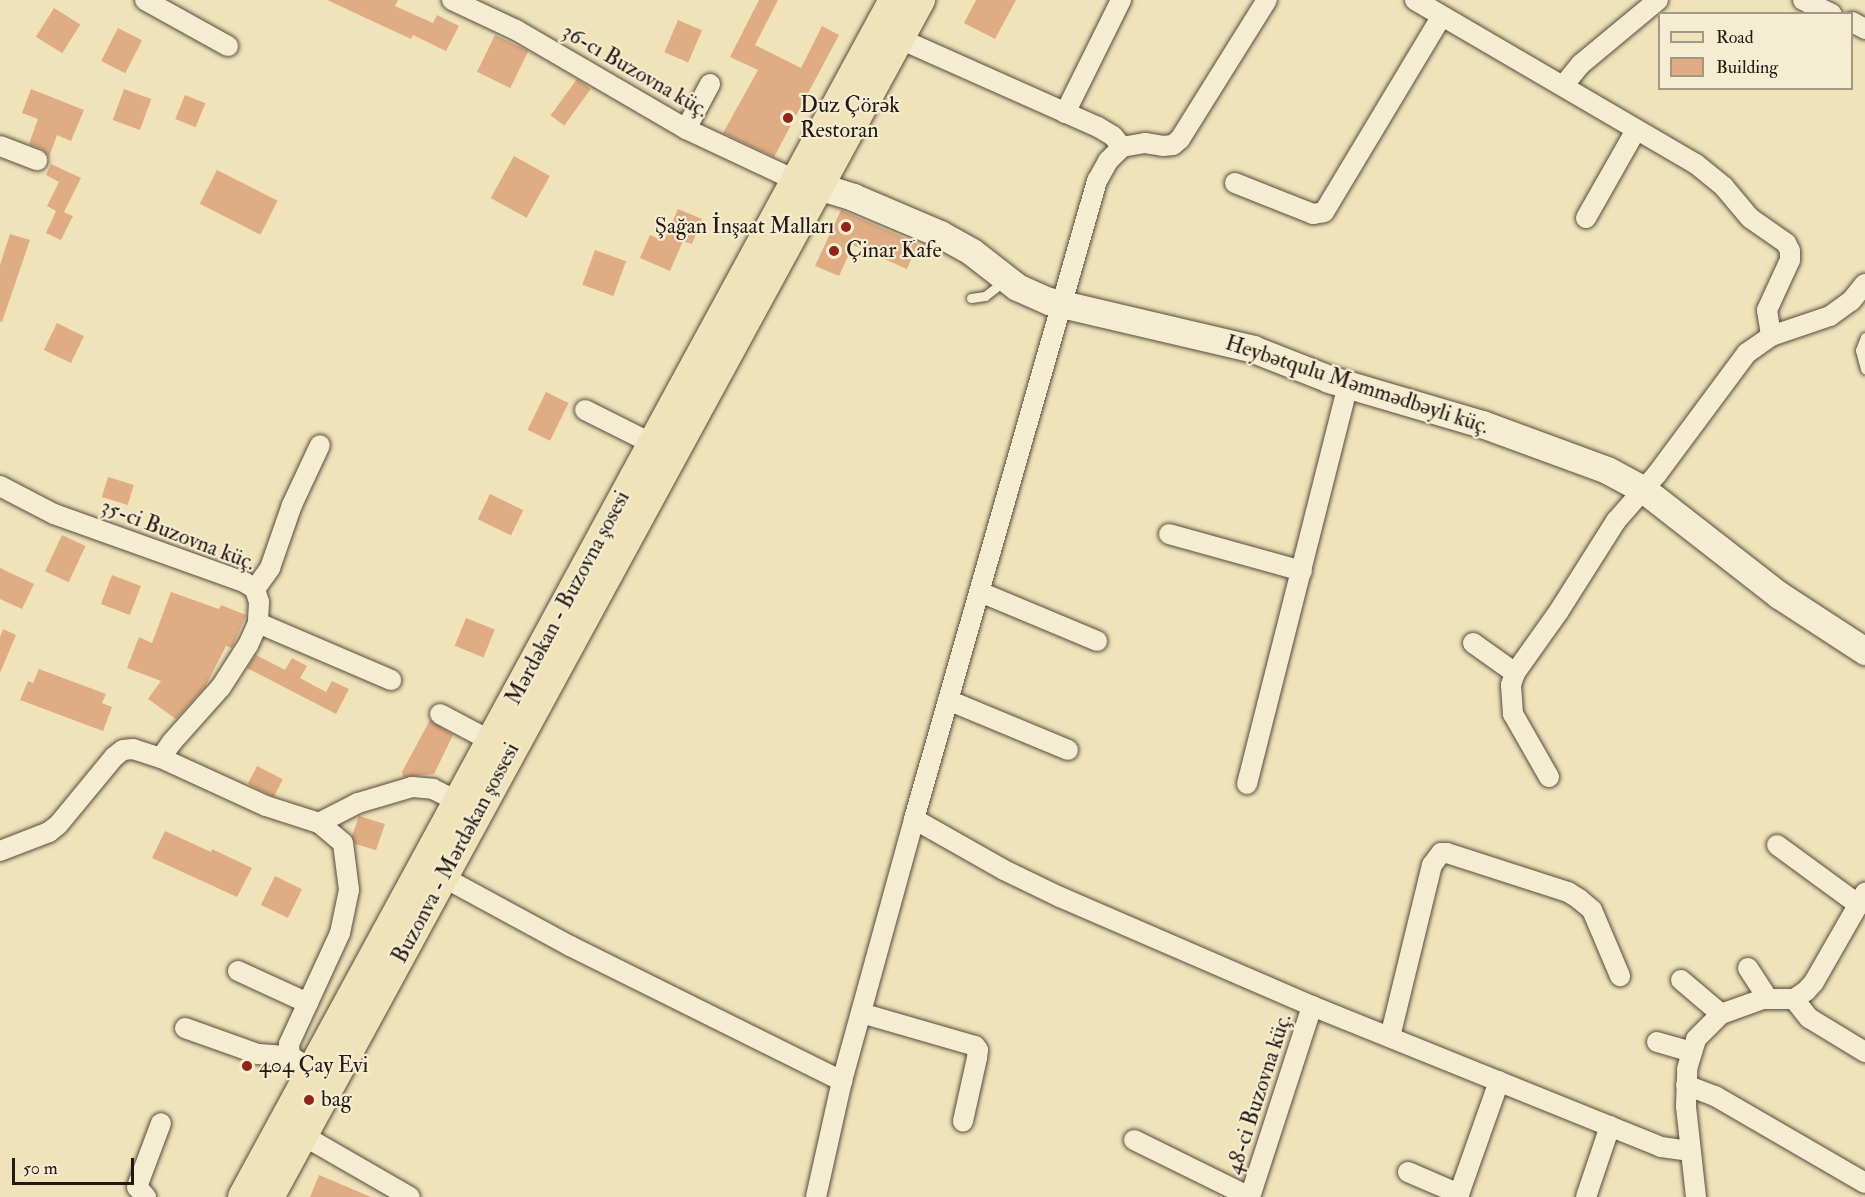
<!DOCTYPE html>
<meta charset="utf-8">
<style>
body{margin:0}
#map{position:relative;width:1865px;height:1197px;overflow:hidden;background:#f0e3ba;font-family:"IM FELL Double Pica",serif}
div>[style]{position:absolute}
[style*='--x']{left:calc(var(--x)*1px);top:calc(var(--y)*1px);width:calc(var(--w)*1px);rotate:calc(var(--a)*1deg)}
.building>*{inset:0;background:#dfac84;transform-origin:0 0}
.roads{filter:drop-shadow(0 0 2px #564b3d) drop-shadow(0 0 2px #564b3d)}
.lane>*{height:9px;margin:-4.5px;padding:0 4.5px;transform-origin:4.5px;border-radius:4.5px;background:#f5edd2}
.street>*{height:20px;margin:-10px;padding:0 10px;transform-origin:10px;border-radius:10px;background:#f5edd2}
.secondary>*{height:27px;margin:-13.5px;padding:0 13.5px;transform-origin:13.5px;border-radius:13.5px;background:#f5edd2}
.primary>*{height:30px;margin:-15px;padding:0 15px;transform-origin:15px;border-radius:15px;background:#f0e3ba}
.dots>*{width:16px;height:16px;translate:-50% -50%;box-sizing:border-box;border:3px solid #f5edd2;border-radius:50%}
span{translate:-50% -50%;white-space:nowrap;text-align:center;line-height:1.15;-webkit-text-stroke:4.5px #f5edd2;paint-order:stroke}
.street-label{font-size:22px;color:#231813}
.poi-label{font-size:22px;color:#231813}
.left{translate:0 -50%;text-align:left}
.right{translate:-100% -50%;text-align:right}
.legend{position:absolute;left:1658px;top:12px;width:195px;height:78px;box-sizing:border-box;background:#f5edd2;border:2px solid #a19886;margin:0;padding:8px 10px;list-style:none;font-size:18px;color:#231813}
.legend li{display:flex;align-items:center;gap:12px;height:30px}
.legend b{width:30px;border:2px solid #a19886}
.scale{position:absolute;left:12px;top:1158px;width:122px;height:27px;box-sizing:border-box;border:3px solid #231813;border-top:0;padding-left:8px;font-size:18px;line-height:21px;white-space:nowrap;color:#231813;-webkit-text-stroke:4px #f5edd2;paint-order:stroke}
</style>
<div id="map">
<div class="building">
<div style="clip-path:polygon(327px 0,398px 0,395px 6px,433px 23px,437px 15px,459px 26px,446px 51px,413px 35px,411px 39px)"></div>
<div style="clip-path:polygon(759px 0,778px 0,755px 45px,801px 68px,822px 26px,839px 35px,774px 157px,723px 133px,758px 70px,730px 57px)"></div>
<div style="clip-path:polygon(976px 0,1016px 0,995px 39px,964px 23px)"></div>
<div style="left:54px;top:8px;width:31px;height:34px;rotate:32deg"></div>
<div style="left:678px;top:20px;width:26px;height:35px;rotate:23deg"></div>
<div style="left:118px;top:28px;width:27px;height:37px;rotate:27deg"></div>
<div style="left:495px;top:35px;width:37px;height:41px;rotate:26deg"></div>
<div style="left:577px;top:79px;width:17px;height:45px;rotate:36deg"></div>
<div style="clip-path:polygon(31px 89px,84px 110px,71px 141px,57px 135px,49px 157px,42px 149px,29px 144px,38px 119px,22px 113px)"></div>
<div style="left:124px;top:89px;width:29px;height:33px;rotate:20deg"></div>
<div style="left:185px;top:95px;width:22px;height:26px;rotate:22deg"></div>
<div style="left:514px;top:156px;width:41px;height:48px;rotate:29deg"></div>
<div style="clip-path:polygon(51px 164px,81px 178px,64px 212px,73px 216px,61px 240px,46px 233px,56px 211px,47px 206px,59px 182px,46px 175px)"></div>
<div style="left:217px;top:170px;width:68px;height:38px;rotate:27deg"></div>
<div style="clip-path:polygon(678px 209px,702px 219px,692px 244px,683px 241px,670px 271px,640px 258px,650px 235px,664px 241px)"></div>
<div style="clip-path:polygon(841px 210px,918px 244px,907px 269px,853px 245px,839px 276px,815px 266px)"></div>
<div style="clip-path:polygon(10px 234px,30px 240px,2px 322px,0 321px,0 265px)"></div>
<div style="left:595px;top:250px;width:33px;height:37px;rotate:20deg"></div>
<div style="left:57px;top:323px;width:30px;height:30px;rotate:26deg"></div>
<div style="left:546px;top:392px;width:25px;height:42px;rotate:26deg"></div>
<div style="left:108px;top:477px;width:27px;height:21px;rotate:17deg"></div>
<div style="left:490px;top:494px;width:37px;height:28px;rotate:26deg"></div>
<div style="left:62px;top:535px;width:26px;height:40px;rotate:25deg"></div>
<div style="clip-path:polygon(0 568px,34px 584px,22px 609px,0 599px)"></div>
<div style="left:112px;top:575px;width:31px;height:31px;rotate:21deg"></div>
<div style="clip-path:polygon(171px 592px,219px 609px,221px 605px,246px 615px,232px 648px,226px 646px,205px 687px,176px 719px,148px 699px,161px 681px,127px 668px,139px 637px,152px 643px)"></div>
<div style="left:466px;top:618px;width:31px;height:30px;rotate:22deg"></div>
<div style="clip-path:polygon(3px 629px,16px 635px,0 673px,0 637px)"></div>
<div style="clip-path:polygon(256px 655px,285px 670px,292px 658px,307px 666px,300px 678px,326px 692px,332px 681px,349px 689px,336px 714px,247px 668px)"></div>
<div style="clip-path:polygon(39px 669px,106px 694px,102px 703px,112px 707px,103px 731px,20px 700px,28px 681px,33px 683px)"></div>
<div style="clip-path:polygon(430px 720px,453px 735px,434px 774px,403px 777px,402px 772px)"></div>
<div style="left:257px;top:766px;width:29px;height:20px;rotate:27deg"></div>
<div style="clip-path:polygon(359px 816px,385px 824px,376px 850px,355px 844px,352px 836px)"></div>
<div style="clip-path:polygon(165px 831px,211px 852px,212px 849px,252px 868px,237px 897px,152px 858px)"></div>
<div style="left:275px;top:876px;width:30px;height:32px;rotate:26deg"></div>
<div style="clip-path:polygon(319px 1175px,371px 1197px,310px 1197px)"></div>
</div>
<div class="roads">
<div class="lane">
<div style="--x:971;--y:298;--w:14;--a:-8"></div>
<div style="--x:985;--y:296;--w:24;--a:-38"></div>
<div style="--x:1865;--y:337;--w:14;--a:111"></div>
<div style="--x:1860;--y:350;--w:20;--a:75"></div>
</div>
<div class="street">
<div style="--x:145;--y:0;--w:95;--a:29"></div>
<div style="--x:452;--y:0;--w:71;--a:25.1"></div>
<div style="--x:516;--y:30;--w:197;--a:30.2"></div>
<div style="--x:686;--y:129;--w:120;--a:25.1"></div>
<div style="--x:1415;--y:0;--w:325;--a:30.3"></div>
<div style="--x:1696;--y:164;--w:36;--a:39"></div>
<div style="--x:1724;--y:187;--w:40;--a:50"></div>
<div style="--x:1750;--y:218;--w:44;--a:34.8"></div>
<div style="--x:1786;--y:243;--w:9;--a:63"></div>
<div style="--x:1790;--y:251;--w:9;--a:90"></div>
<div style="--x:1790;--y:260;--w:55;--a:114.7"></div>
<div style="--x:1767;--y:310;--w:26;--a:81"></div>
<div style="--x:1803;--y:0;--w:32;--a:26"></div>
<div style="--x:1852;--y:22;--w:15;--a:28"></div>
<div style="--x:898;--y:38;--w:219;--a:24"></div>
<div style="--x:1098;--y:127;--w:17;--a:31"></div>
<div style="--x:1113;--y:136;--w:14;--a:51"></div>
<div style="--x:1563;--y:86;--w:28;--a:-51"></div>
<div style="--x:1581;--y:64;--w:100;--a:-39.7"></div>
<div style="--x:1065;--y:113;--w:126;--a:-63.6"></div>
<div style="--x:686;--y:129;--w:51;--a:-61.9"></div>
<div style="--x:0;--y:146;--w:40;--a:21"></div>
<div style="--x:1235;--y:183;--w:84;--a:21.7"></div>
<div style="--x:1313;--y:214;--w:11;--a:-10"></div>
<div style="--x:1324;--y:212;--w:227;--a:-59"></div>
<div style="--x:1586;--y:218;--w:101;--a:-60.4"></div>
<div style="--x:585;--y:410;--w:74;--a:26.6"></div>
<div style="--x:0;--y:486;--w:61;--a:27.4"></div>
<div style="--x:54;--y:514;--w:202;--a:19.7"></div>
<div style="--x:244;--y:582;--w:13;--a:32"></div>
<div style="--x:255;--y:589;--w:14;--a:73"></div>
<div style="--x:259;--y:602;--w:21;--a:93"></div>
<div style="--x:258;--y:623;--w:24;--a:114"></div>
<div style="--x:248;--y:645;--w:50;--a:122.7"></div>
<div style="--x:221;--y:687;--w:74;--a:131.7"></div>
<div style="--x:172;--y:742;--w:19;--a:125"></div>
<div style="--x:1169;--y:534;--w:138;--a:15.5"></div>
<div style="--x:255;--y:589;--w:26;--a:-54"></div>
<div style="--x:270;--y:568;--w:67;--a:-70.8"></div>
<div style="--x:292;--y:505;--w:66;--a:-65"></div>
<div style="--x:980;--y:592;--w:127;--a:22.7"></div>
<div style="--x:258;--y:623;--w:145;--a:23.2"></div>
<div style="--x:1473;--y:643;--w:52;--a:35.5"></div>
<div style="--x:948;--y:700;--w:130;--a:22.6"></div>
<div style="--x:440;--y:714;--w:58;--a:27.9"></div>
<div style="--x:1549;--y:777;--w:73;--a:-119.7"></div>
<div style="--x:1513;--y:714;--w:29;--a:-94"></div>
<div style="--x:1511;--y:685;--w:13;--a:-72"></div>
<div style="--x:1515;--y:673;--w:76;--a:-54.6"></div>
<div style="--x:1559;--y:611;--w:107;--a:-57.7"></div>
<div style="--x:1616;--y:521;--w:62;--a:-48.9"></div>
<div style="--x:1657;--y:474;--w:151;--a:-53.4"></div>
<div style="--x:1747;--y:353;--w:29;--a:-35"></div>
<div style="--x:1771;--y:336;--w:62;--a:-18.7"></div>
<div style="--x:1830;--y:316;--w:26;--a:-36"></div>
<div style="--x:1851;--y:301;--w:22;--a:-51"></div>
<div style="--x:1247;--y:784;--w:412;--a:-75.8"></div>
<div style="--x:914;--y:819;--w:103;--a:29.5"></div>
<div style="--x:1004;--y:870;--w:62;--a:25.7"></div>
<div style="--x:1060;--y:897;--w:275;--a:23.4"></div>
<div style="--x:1312;--y:1006;--w:376;--a:22"></div>
<div style="--x:1661;--y:1147;--w:28;--a:8"></div>
<div style="--x:1777;--y:845;--w:102;--a:36.2"></div>
<div style="--x:0;--y:851;--w:53;--a:-21.2"></div>
<div style="--x:49;--y:832;--w:11;--a:-38"></div>
<div style="--x:58;--y:825;--w:88;--a:-50.5"></div>
<div style="--x:114;--y:757;--w:11;--a:-38"></div>
<div style="--x:123;--y:750;--w:10;--a:-6"></div>
<div style="--x:133;--y:749;--w:29;--a:18"></div>
<div style="--x:161;--y:758;--w:115;--a:24.6"></div>
<div style="--x:266;--y:806;--w:56;--a:17.8"></div>
<div style="--x:319;--y:823;--w:44;--a:-27.1"></div>
<div style="--x:358;--y:803;--w:56;--a:-16.5"></div>
<div style="--x:412;--y:787;--w:21;--a:5"></div>
<div style="--x:433;--y:789;--w:28;--a:27"></div>
<div style="--x:443;--y:877;--w:145;--a:28.5"></div>
<div style="--x:570;--y:946;--w:304;--a:26.4"></div>
<div style="--x:1748;--y:968;--w:37;--a:57"></div>
<div style="--x:238;--y:971;--w:77;--a:24.6"></div>
<div style="--x:1681;--y:980;--w:52;--a:40.4"></div>
<div style="--x:1794;--y:999;--w:24;--a:52"></div>
<div style="--x:1809;--y:1018;--w:66;--a:31.3"></div>
<div style="--x:861;--y:1013;--w:119;--a:16.1"></div>
<div style="--x:975;--y:1046;--w:5;--a:53"></div>
<div style="--x:978;--y:1050;--w:8;--a:97"></div>
<div style="--x:977;--y:1058;--w:65;--a:102.5"></div>
<div style="--x:185;--y:1028;--w:77;--a:19.6"></div>
<div style="--x:258;--y:1054;--w:32;--a:4"></div>
<div style="--x:1390;--y:1037;--w:177;--a:-76.3"></div>
<div style="--x:1432;--y:865;--w:15;--a:-53"></div>
<div style="--x:1441;--y:853;--w:6;--a:0"></div>
<div style="--x:1447;--y:853;--w:127;--a:17.9"></div>
<div style="--x:1568;--y:892;--w:13;--a:32"></div>
<div style="--x:1579;--y:899;--w:17;--a:40"></div>
<div style="--x:1592;--y:910;--w:72;--a:67"></div>
<div style="--x:1657;--y:1042;--w:35;--a:16"></div>
<div style="--x:313;--y:1070;--w:27;--a:-149"></div>
<div style="--x:290;--y:1056;--w:12;--a:-95"></div>
<div style="--x:289;--y:1044;--w:122;--a:-65.3"></div>
<div style="--x:340;--y:933;--w:44;--a:-78.2"></div>
<div style="--x:349;--y:890;--w:47;--a:-97.3"></div>
<div style="--x:343;--y:843;--w:31;--a:-140"></div>
<div style="--x:1686;--y:1085;--w:31;--a:21"></div>
<div style="--x:1715;--y:1096;--w:173;--a:30.1"></div>
<div style="--x:304;--y:1136;--w:122;--a:29.9"></div>
<div style="--x:1134;--y:1140;--w:129;--a:26.2"></div>
<div style="--x:1408;--y:1172;--w:56;--a:23.3"></div>
<div style="--x:146;--y:1197;--w:13;--a:-132"></div>
<div style="--x:137;--y:1187;--w:68;--a:-69.4"></div>
<div style="--x:816;--y:1197;--w:119;--a:-77.4"></div>
<div style="--x:842;--y:1081;--w:272;--a:-74.6"></div>
<div style="--x:914;--y:819;--w:664;--a:-74"></div>
<div style="--x:1097;--y:181;--w:23;--a:-61"></div>
<div style="--x:1108;--y:161;--w:20;--a:-45"></div>
<div style="--x:1122;--y:147;--w:23;--a:-10"></div>
<div style="--x:1145;--y:143;--w:18;--a:9"></div>
<div style="--x:1163;--y:146;--w:10;--a:-6"></div>
<div style="--x:1173;--y:145;--w:9;--a:-41"></div>
<div style="--x:1180;--y:139;--w:164;--a:-58"></div>
<div style="--x:1250;--y:1197;--w:201;--a:-72"></div>
<div style="--x:1458;--y:1197;--w:123;--a:-70.5"></div>
<div style="--x:1586;--y:1197;--w:75;--a:-71.3"></div>
<div style="--x:1696;--y:1197;--w:92;--a:-96.3"></div>
<div style="--x:1686;--y:1106;--w:37;--a:-88"></div>
<div style="--x:1687;--y:1069;--w:31;--a:-73"></div>
<div style="--x:1696;--y:1039;--w:35;--a:-45"></div>
<div style="--x:1721;--y:1014;--w:45;--a:-19.7"></div>
<div style="--x:1763;--y:999;--w:31;--a:0"></div>
<div style="--x:1794;--y:999;--w:14;--a:-34"></div>
<div style="--x:1806;--y:991;--w:12;--a:-48"></div>
<div style="--x:1814;--y:982;--w:103;--a:-60.2"></div>
</div>
<div class="secondary">
<div style="--x:818;--y:186;--w:37;--a:17"></div>
<div style="--x:853;--y:197;--w:95;--a:23"></div>
<div style="--x:940;--y:234;--w:37;--a:29"></div>
<div style="--x:972;--y:252;--w:57;--a:37.9"></div>
<div style="--x:1017;--y:287;--w:35;--a:24"></div>
<div style="--x:1049;--y:301;--w:210;--a:13.2"></div>
<div style="--x:1253;--y:349;--w:82;--a:21.5"></div>
<div style="--x:1329;--y:379;--w:159;--a:16.4"></div>
<div style="--x:1482;--y:424;--w:133;--a:20.2"></div>
<div style="--x:1607;--y:470;--w:42;--a:28.4"></div>
<div style="--x:1644;--y:490;--w:171;--a:37.9"></div>
<div style="--x:1779;--y:595;--w:103;--a:33.1"></div>
</div>
<div class="primary">
<div style="--x:243;--y:1197;--w:1363;--a:-61.46"></div>
<div style="--x:269;--y:1197;--w:1363;--a:-61.46"></div>
</div>
</div>
<div class="dots">
<div style="left:788px;top:118px;background:#8f2418"></div>
<div style="left:846px;top:227px;background:#8f2418"></div>
<div style="left:834px;top:251px;background:#8f2418"></div>
<div style="left:247px;top:1066px;background:#8f2418"></div>
<div style="left:309px;top:1100px;background:#8f2418"></div>
</div>
<div class="street-label">
<span style="left:635px;top:71px;rotate:30deg">36-cı Buzovna küç.</span>
<span style="left:1357px;top:385px;rotate:18deg">Heybətqulu Məmmədbəyli küç.</span>
<span style="left:178px;top:535px;rotate:21deg">35-ci Buzovna küç.</span>
<span style="left:568px;top:598px;rotate:-62deg">Mərdəkan - Buzovna şosesi</span>
<span style="left:456px;top:853px;rotate:-62deg">Buzonva - Mərdəkan şossesi</span>
<span style="left:1259px;top:1094px;rotate:-72deg">48-ci Buzovna küç.</span>
</div>
<div class="poi-label">
<span class="left" style="left:800px;top:118px">Duz Çörək<br>Restoran</span>
<span class="right" style="left:834px;top:227px">Şağan İnşaat Malları</span>
<span class="left" style="left:846px;top:251px">Çinar Kafe</span>
<span class="left" style="left:259px;top:1066px">404 Çay Evi</span>
<span class="left" style="left:321px;top:1100px">bag</span>
</div>
<ul class="legend">
<li><b style="height:8px;background:#f0e3ba"></b>Road</li>
<li><b style="height:16px;background:#dfac84"></b>Building</li>
</ul>
<div class="scale">50 m</div>
</div>
